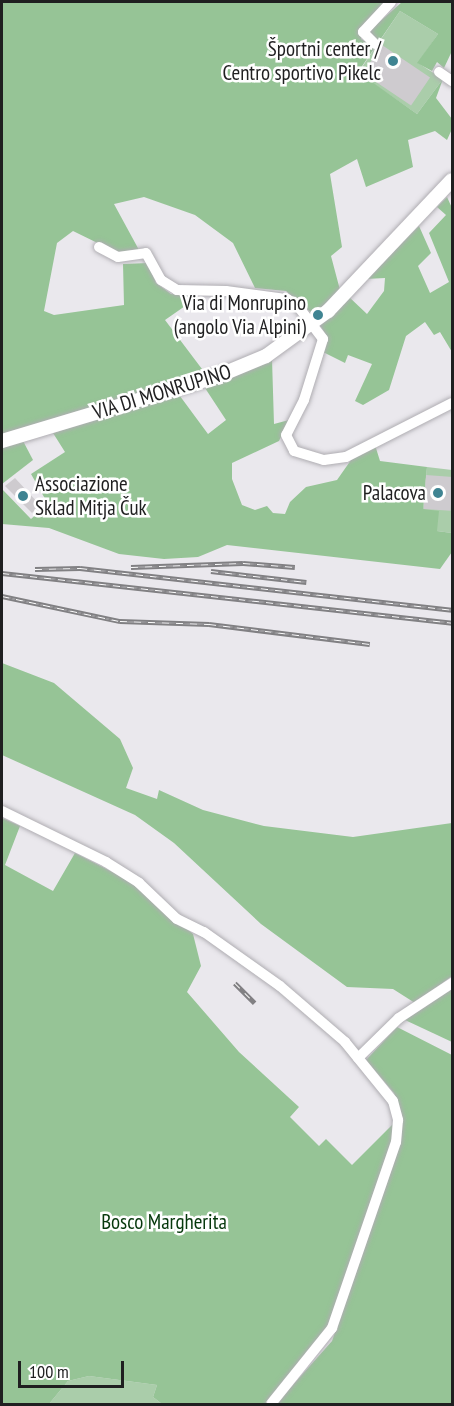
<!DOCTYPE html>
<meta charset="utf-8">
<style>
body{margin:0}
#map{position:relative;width:454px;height:1406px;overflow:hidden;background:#eae8ed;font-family:"PT Sans Narrow",sans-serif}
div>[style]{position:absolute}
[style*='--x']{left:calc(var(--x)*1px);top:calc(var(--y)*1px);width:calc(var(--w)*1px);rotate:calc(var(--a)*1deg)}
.green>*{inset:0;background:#aacdaa}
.forest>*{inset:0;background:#96c496}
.building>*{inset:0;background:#cecbcf;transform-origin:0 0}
.roads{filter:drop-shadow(0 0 2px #afadb2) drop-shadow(0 0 2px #afadb2)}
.minor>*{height:10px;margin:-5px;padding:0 5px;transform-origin:5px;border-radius:5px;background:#fff}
.major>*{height:14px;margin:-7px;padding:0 7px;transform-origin:7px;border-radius:7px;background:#fff}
.rail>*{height:4.5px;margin-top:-2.25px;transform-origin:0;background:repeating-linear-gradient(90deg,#fff 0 7px,#818083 0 14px);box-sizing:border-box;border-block:2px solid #818083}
.dots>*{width:16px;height:16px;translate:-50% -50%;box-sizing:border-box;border:3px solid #fff;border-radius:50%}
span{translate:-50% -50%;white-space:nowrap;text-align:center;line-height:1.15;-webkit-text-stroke:5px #fff;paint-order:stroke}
.poi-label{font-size:21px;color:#1f1f20}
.right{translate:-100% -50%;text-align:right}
.left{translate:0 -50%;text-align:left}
.street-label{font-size:21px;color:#1f1f20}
.park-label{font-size:21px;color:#06380c}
.frame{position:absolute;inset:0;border:3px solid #1f1f20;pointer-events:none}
.scale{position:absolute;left:18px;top:1361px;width:106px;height:27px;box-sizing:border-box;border:3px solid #1f1f20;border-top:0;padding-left:8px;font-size:18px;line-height:21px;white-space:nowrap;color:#1f1f20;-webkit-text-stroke:4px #fff;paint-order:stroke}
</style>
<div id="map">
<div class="green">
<div style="clip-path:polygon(400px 11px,438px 34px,418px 63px,443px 79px,417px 114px,358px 73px)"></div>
<div style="clip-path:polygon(427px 467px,452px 470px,452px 533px,437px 531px,423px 509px)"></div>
<div style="clip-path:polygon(89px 1376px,157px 1385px,153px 1397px,162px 1404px,49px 1404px,68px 1381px)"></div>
</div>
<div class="forest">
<div style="clip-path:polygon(2px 2px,386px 2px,361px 29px,361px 39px,374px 47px,368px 32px,402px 2px,452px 2px,452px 51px,444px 68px,437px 62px,432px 71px,417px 63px,438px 34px,400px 11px,358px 72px,417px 114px,443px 79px,436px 98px,452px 119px,452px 129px,447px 140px,435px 131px,408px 140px,413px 167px,366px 187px,357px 159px,330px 174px,342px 247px,331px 256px,340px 290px,314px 315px,286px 291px,255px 288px,233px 243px,195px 215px,144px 197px,114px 204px,139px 250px,118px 253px,73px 231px,57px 243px,44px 311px,54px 315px,124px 305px,123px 264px,148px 263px,156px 283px,171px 294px,198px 297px,165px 320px,205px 373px,2px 437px)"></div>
<div style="clip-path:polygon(447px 197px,452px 208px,452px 352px,440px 332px,434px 335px,425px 322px,406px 336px,389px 390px,363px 405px,355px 401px,372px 364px,348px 355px,345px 363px,323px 352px,326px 335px,320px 325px,348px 296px,367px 314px,384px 291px,385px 278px,365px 279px,419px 226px,431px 253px,418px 266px,430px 293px,449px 282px,429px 233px,446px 215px,437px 207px)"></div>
<div style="clip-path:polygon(272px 359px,274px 424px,289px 420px,279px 441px,232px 463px,232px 479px,242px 505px,255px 510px,267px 506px,273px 513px,285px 514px,290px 502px,306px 487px,337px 480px,351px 460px,375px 445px,380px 461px,427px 467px,423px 509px,439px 511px,437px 531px,452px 533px,452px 552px,440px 569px,227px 545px,198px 557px,164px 559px,119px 554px,49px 528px,2px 524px,2px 489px,31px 519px,48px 504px,31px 474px,65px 452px,53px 433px,177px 392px,208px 434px,226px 420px,205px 388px)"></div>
<div style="clip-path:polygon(22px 439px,33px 460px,2px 484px,2px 445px)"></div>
<div style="clip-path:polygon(2px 663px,54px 683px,120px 739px,133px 768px,126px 788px,157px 799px,159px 790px,203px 810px,264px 826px,353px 837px,452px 823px,452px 976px,415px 1003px,393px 989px,347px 987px,261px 924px,174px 843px,135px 815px,2px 755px)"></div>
<div style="clip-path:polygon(2px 818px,20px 826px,5px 865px,53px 891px,75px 853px,128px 880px,193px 934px,201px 966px,187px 992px,239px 1052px,299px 1107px,290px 1117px,319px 1146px,326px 1139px,352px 1165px,394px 1123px,393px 1139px,325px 1337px,266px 1404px,162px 1404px,153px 1397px,157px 1385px,89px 1376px,68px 1381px,49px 1404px,2px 1404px)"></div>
<div style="clip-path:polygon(452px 989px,452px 1042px,405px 1020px)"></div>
<div style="clip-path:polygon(397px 1027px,452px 1055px,452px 1404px,276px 1404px,332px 1341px,398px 1150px,402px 1115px,394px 1093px,366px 1060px)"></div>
</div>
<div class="building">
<div style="left:382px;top:45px;width:58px;height:34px;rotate:34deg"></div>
<div style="left:426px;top:475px;width:27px;height:34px;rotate:4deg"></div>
<div style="clip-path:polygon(15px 478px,40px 505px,32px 513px,5px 486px)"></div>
</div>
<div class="roads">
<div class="minor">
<div style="--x:375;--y:44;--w:17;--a:-135"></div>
<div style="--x:363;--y:32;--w:41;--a:-47"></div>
<div style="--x:439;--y:72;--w:16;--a:35"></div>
<div style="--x:99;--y:247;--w:21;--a:28"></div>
<div style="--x:118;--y:257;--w:28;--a:-8"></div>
<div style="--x:146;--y:253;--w:31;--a:61"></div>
<div style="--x:161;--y:280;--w:19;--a:32"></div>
<div style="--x:177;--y:290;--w:49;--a:1.2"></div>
<div style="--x:226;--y:291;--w:62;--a:7.5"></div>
<div style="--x:287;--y:299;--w:12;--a:31"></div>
<div style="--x:297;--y:305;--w:43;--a:52.6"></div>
<div style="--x:323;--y:339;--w:64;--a:107.3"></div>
<div style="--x:304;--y:400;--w:39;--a:117"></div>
<div style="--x:286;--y:435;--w:18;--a:63"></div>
<div style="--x:294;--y:451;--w:31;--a:17"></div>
<div style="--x:324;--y:460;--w:22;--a:-8"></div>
<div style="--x:346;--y:457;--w:119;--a:-27"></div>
<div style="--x:2;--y:811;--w:116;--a:26.1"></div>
<div style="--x:106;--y:862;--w:39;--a:32"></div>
<div style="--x:139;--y:883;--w:52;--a:43.5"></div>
<div style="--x:177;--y:919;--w:30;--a:26"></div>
<div style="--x:204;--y:932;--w:93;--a:35.4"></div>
<div style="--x:280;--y:986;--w:86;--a:40.7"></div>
<div style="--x:345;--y:1042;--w:76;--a:50.9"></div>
<div style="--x:393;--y:1101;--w:20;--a:75"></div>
<div style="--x:398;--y:1120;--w:22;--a:95"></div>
<div style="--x:396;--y:1142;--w:197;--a:109"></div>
<div style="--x:332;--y:1328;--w:97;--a:128.8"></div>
<div style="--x:358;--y:1058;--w:57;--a:-44.3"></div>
<div style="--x:399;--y:1018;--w:64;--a:-33.4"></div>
</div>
<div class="major">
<div style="--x:2;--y:441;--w:226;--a:-16.7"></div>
<div style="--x:218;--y:376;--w:52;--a:-22.6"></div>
<div style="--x:266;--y:356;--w:77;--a:-36"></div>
<div style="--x:328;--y:311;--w:180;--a:-46.6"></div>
</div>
</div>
<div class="rail">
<div style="--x:131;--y:567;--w:112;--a:-2"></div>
<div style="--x:243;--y:563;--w:52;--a:4.4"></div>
<div style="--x:35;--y:569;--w:45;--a:-1.3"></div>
<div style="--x:80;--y:568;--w:374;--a:6.4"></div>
<div style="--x:211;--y:571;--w:96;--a:6.6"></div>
<div style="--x:2;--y:573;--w:453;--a:6.3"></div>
<div style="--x:2;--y:596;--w:121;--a:12"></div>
<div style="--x:120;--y:621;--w:89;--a:1.9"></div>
<div style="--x:209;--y:624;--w:162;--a:7.1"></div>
<div style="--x:235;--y:983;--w:28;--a:45"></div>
</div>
<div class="dots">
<div style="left:393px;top:61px;background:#3f8492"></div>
<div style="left:318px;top:315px;background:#3f8492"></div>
<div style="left:438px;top:493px;background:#3f8492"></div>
<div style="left:23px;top:496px;background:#3f8492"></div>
</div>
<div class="poi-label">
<span class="right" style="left:381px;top:61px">Športni center /<br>Centro sportivo Pikelc</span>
<span class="right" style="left:306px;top:315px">Via di Monrupino<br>(angolo Via Alpini)</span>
<span class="left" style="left:35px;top:496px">Associazione<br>Sklad Mitja Čuk</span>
<span class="right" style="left:426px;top:493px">Palacova</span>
</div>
<div class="street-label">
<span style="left:162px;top:392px;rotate:-17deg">VIA DI MONRUPINO</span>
</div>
<div class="park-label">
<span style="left:164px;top:1222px">Bosco Margherita</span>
</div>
<div class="frame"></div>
<div class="scale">100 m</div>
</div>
